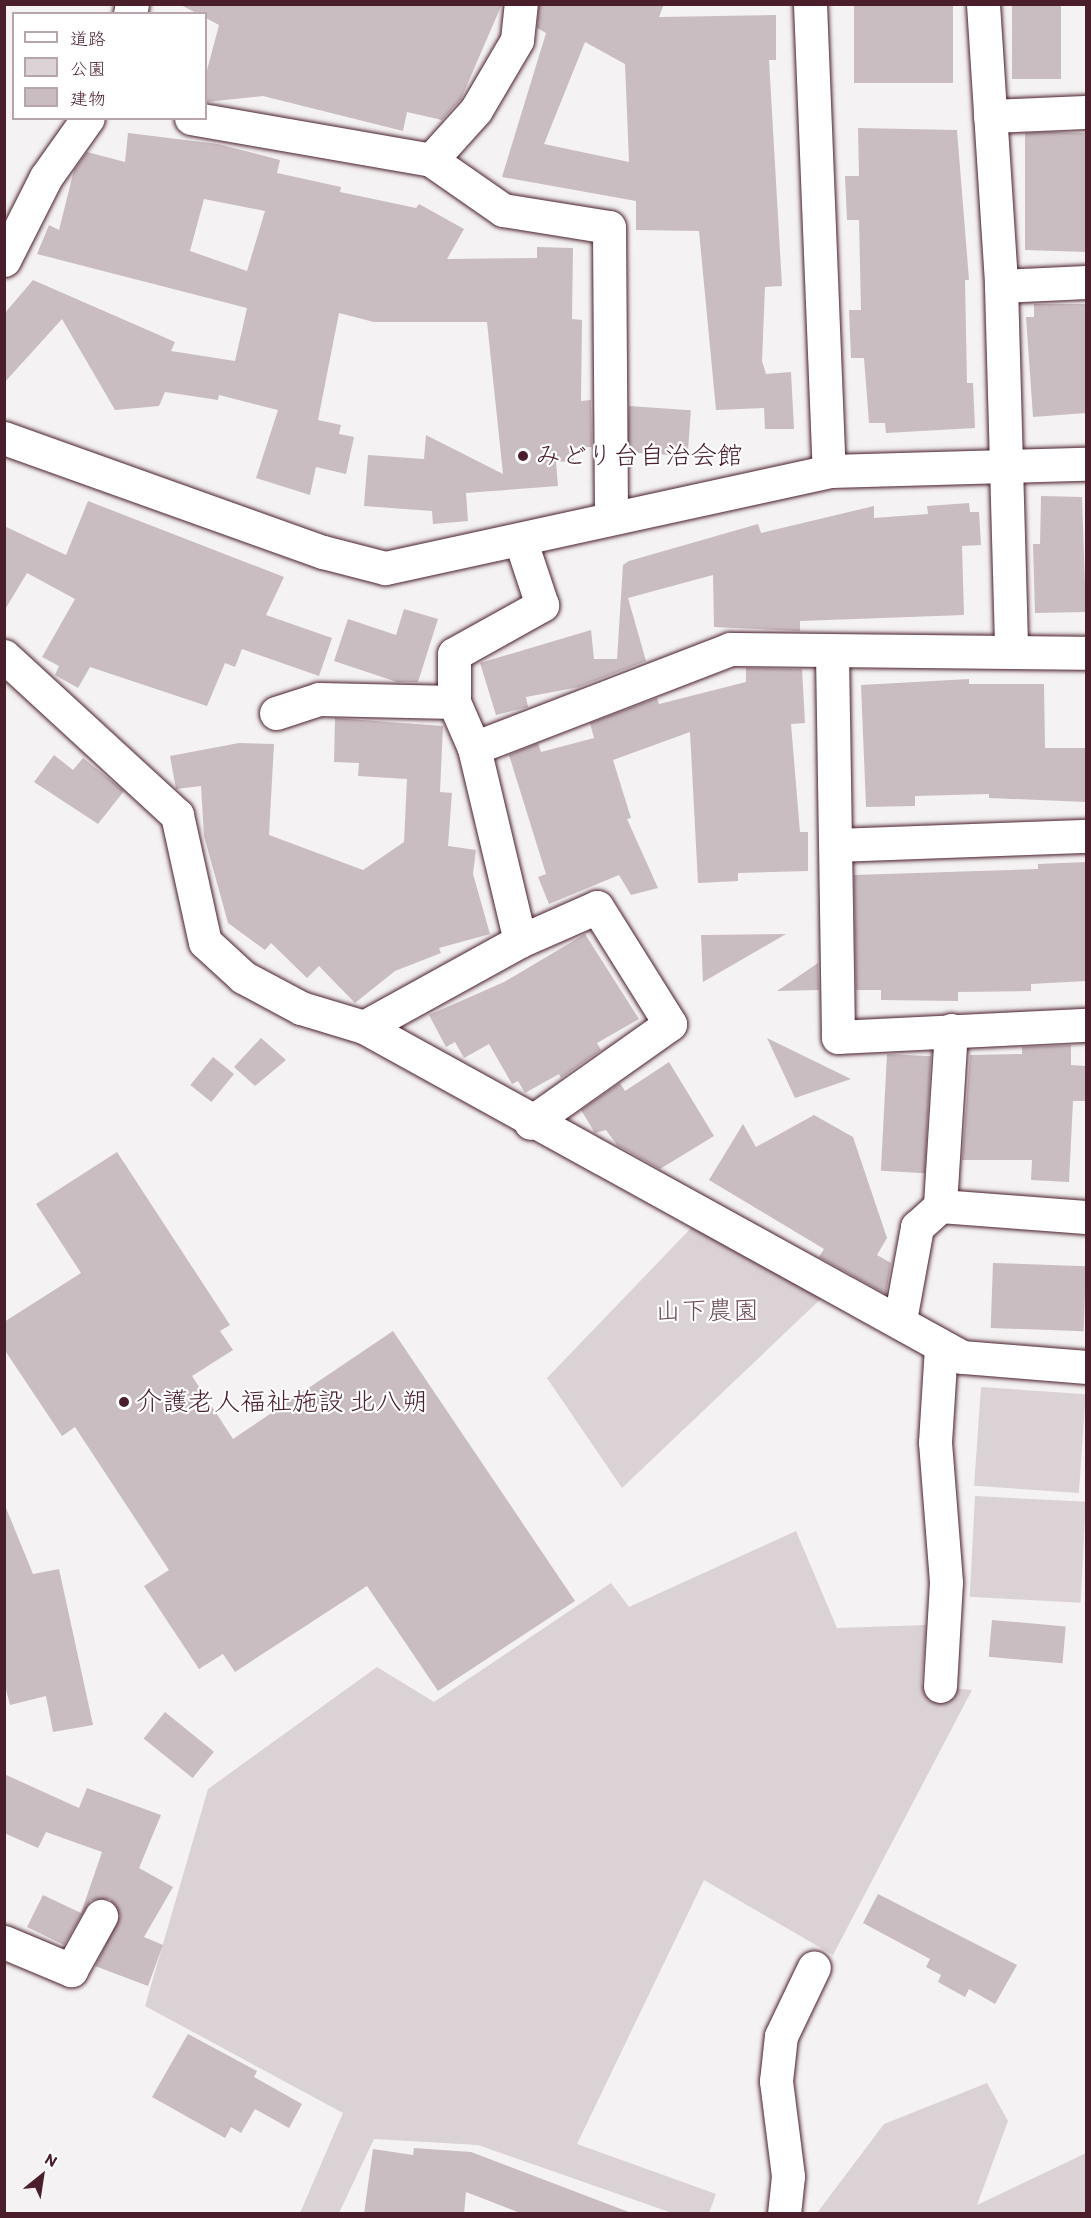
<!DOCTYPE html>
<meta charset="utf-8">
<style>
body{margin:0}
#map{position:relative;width:1091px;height:2218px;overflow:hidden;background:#f4f2f2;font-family:Itim,"Klee One",sans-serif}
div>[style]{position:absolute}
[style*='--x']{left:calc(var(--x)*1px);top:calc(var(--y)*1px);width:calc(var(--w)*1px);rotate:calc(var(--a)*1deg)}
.green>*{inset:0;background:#dbd2d5;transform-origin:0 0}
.building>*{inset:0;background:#cabdc1;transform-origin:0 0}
.roads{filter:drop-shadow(0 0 2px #4a1f2b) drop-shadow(0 0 2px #4a1f2b)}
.minor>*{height:33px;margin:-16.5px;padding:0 16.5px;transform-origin:16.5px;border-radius:16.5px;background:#fff}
.dots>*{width:16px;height:16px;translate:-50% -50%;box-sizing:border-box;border:3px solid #fff;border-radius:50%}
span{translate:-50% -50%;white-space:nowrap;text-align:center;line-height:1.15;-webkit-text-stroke:4.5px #fff;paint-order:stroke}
.poi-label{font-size:26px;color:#4a1f2b}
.left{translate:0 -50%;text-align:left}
.park-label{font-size:26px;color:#6e4c56}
.frame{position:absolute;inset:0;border:6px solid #4a1f2b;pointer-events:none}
.legend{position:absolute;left:12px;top:12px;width:195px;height:108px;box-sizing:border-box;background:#fff;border:2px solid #b7a5aa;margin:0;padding:8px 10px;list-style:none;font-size:18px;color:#4a1f2b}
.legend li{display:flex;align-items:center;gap:12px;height:30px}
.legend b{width:30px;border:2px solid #b7a5aa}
.north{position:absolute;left:12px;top:2146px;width:60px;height:60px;-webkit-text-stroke:4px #fff;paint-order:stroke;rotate:30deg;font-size:16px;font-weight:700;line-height:24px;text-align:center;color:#4a1f2b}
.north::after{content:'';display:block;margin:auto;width:21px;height:27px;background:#4a1f2b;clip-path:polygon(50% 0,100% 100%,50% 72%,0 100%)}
</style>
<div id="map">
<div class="green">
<div style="clip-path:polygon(693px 1226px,827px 1293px,622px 1488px,547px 1378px)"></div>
<div style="left:981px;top:1387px;width:105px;height:99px;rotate:4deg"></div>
<div style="left:975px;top:1496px;width:111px;height:101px;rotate:3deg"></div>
<div style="clip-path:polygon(796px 1531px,837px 1628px,926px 1625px,921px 1685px,972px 1690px,833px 1955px,704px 1880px,577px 2144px,716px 2194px,709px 2213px,672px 2213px,478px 2145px,374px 2139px,339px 2213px,300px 2213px,343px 2113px,145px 2006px,208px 1789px,377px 1667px,434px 1702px,611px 1583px,629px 1607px)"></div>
<div style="clip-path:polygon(987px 2083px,1008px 2121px,977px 2205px,1086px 2153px,1086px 2213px,817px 2213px,884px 2124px)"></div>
</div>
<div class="building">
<div style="clip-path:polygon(179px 4px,502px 4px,461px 99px,442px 120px,407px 112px,403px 131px,263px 96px,206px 102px,206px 74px,219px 25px)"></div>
<div style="clip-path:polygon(evenodd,539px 4px,664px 4px,659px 17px,776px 15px,776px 60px,769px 60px,782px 286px,765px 287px,762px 361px,766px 374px,791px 372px,794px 429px,765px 429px,764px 408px,716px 410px,699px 231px,636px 230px,636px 201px,502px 177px,546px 33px,537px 28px,539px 4px,585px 42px,625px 64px,629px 162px,544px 144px,585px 42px)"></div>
<div style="left:854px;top:4px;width:99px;height:79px"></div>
<div style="left:1012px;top:4px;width:49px;height:75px"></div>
<div style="clip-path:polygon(858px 128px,957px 130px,969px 280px,965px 280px,967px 383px,973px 383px,975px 428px,886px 433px,885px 423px,869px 423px,864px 358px,851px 358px,849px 310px,861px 310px,859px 220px,847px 220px,845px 176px,859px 176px)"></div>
<div style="clip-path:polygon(1052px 132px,1086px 133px,1086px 252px,1025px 250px,1025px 133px)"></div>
<div style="clip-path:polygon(evenodd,128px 133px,218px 144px,280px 160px,277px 173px,341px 187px,340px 192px,416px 208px,419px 204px,464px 229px,447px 259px,537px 258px,537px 247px,573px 248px,572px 319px,582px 320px,581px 401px,591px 400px,592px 447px,572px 448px,574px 461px,556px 462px,558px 486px,466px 493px,468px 521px,433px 524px,432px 511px,364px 506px,368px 455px,424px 459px,426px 435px,503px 474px,487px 322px,374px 322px,339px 313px,318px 420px,341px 425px,339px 434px,354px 437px,346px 474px,316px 467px,310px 495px,256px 478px,278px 410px,219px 395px,218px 400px,165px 392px,159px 406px,115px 410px,62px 319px,4px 383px,4px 314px,33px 280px,175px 342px,171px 351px,235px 361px,247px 308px,37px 254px,49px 225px,59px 230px,74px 170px,87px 152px,125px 162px,128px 133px,204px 199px,265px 211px,247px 271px,190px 251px,204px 199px)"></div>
<div style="clip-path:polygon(1034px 304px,1086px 304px,1086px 413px,1033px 417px,1026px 317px,1034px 317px)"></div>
<div style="left:629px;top:406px;width:62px;height:46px;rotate:4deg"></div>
<div style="clip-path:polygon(1041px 496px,1082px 497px,1086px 612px,1035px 613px,1033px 544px,1040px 544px)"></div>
<div style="clip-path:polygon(88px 501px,284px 577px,266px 615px,332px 638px,319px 676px,242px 649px,235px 667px,225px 663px,207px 706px,90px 667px,78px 688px,55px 675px,59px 666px,42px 657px,75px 599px,27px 573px,4px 611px,4px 526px,66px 555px)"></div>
<div style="clip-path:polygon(969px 503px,970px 512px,979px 512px,981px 545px,962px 546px,964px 615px,800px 621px,800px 631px,714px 627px,713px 575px,628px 598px,646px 661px,579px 687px,526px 697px,528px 707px,496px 715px,480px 663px,591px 630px,594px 659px,617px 659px,623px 565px,629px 561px,758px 524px,761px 533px,874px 506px,874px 518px,928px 514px,927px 506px)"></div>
<div style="clip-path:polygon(404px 609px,438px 619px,418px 682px,397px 682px,334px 661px,348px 619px,396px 635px)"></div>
<div style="clip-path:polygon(746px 668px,802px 669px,805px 723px,791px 724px,800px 832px,808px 832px,808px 871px,738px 873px,738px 881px,698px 883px,690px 732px,613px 760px,631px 818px,627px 819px,658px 888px,631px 895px,619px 875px,549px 904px,538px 877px,546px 874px,509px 755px,538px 743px,541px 752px,594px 738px,590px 723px,657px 698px,659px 704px,746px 682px)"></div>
<div style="clip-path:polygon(969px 679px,969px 684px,1044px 684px,1045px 748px,1086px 748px,1086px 802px,989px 798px,989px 794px,915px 796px,915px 806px,866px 807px,861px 685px)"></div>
<div style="clip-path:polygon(335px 718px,443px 726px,440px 792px,452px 793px,448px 846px,476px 850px,473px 874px,490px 934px,439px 948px,441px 953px,395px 971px,355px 1003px,319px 966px,307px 978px,271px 943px,265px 950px,228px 923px,204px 836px,201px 786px,176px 789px,170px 756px,239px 743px,274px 744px,269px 835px,363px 870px,404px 842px,407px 779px,358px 776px,359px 763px,334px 762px)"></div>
<div style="clip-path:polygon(54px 755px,73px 770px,83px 758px,124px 791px,98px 824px,34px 782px)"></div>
<div style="clip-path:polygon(1086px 862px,1086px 981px,1031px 984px,1031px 991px,958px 992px,958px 1001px,881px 1000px,881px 990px,856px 990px,854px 875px,1038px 869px,1038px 864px)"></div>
<div style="clip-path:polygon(585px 934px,639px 1019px,597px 1043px,601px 1050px,561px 1078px,559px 1074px,525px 1093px,518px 1081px,512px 1084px,489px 1044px,464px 1058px,455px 1042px,446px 1047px,429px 1015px,504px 982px)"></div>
<div style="clip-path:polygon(786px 934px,703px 982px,701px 935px)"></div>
<div style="clip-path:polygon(818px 963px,819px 990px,777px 991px)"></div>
<div style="clip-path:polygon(261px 1038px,286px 1060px,255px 1086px,234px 1067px)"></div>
<div style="clip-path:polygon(767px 1038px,851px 1079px,795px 1098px)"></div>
<div style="clip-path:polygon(1071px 1045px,1071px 1065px,1086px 1066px,1086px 1101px,1073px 1101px,1069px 1182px,1031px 1180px,1032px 1160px,962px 1160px,970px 1055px,1022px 1054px,1022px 1047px)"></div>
<div style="left:887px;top:1054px;width:44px;height:117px;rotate:3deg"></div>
<div style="left:213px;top:1057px;width:27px;height:36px;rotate:39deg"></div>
<div style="clip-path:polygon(669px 1062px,714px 1136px,660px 1169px,617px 1145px,606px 1130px,595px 1133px,581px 1110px,620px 1083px,625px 1091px)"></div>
<div style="clip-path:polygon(814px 1115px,853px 1137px,887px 1238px,877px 1255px,891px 1263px,886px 1294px,819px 1257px,824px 1249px,709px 1180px,743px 1124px,756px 1147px)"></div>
<div style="clip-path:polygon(117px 1152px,230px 1325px,220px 1331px,233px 1350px,192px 1376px,233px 1439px,393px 1331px,575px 1601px,438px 1691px,367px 1586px,235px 1672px,223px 1654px,199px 1669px,144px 1586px,169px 1570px,75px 1427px,62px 1436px,4px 1349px,4px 1322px,81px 1273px,36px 1204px)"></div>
<div style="left:993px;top:1263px;width:93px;height:65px;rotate:2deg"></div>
<div style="clip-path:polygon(6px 1508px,33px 1574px,59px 1569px,93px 1725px,53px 1732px,46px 1696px,10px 1705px,4px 1682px)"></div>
<div style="left:992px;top:1620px;width:74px;height:37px;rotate:5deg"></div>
<div style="left:165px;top:1712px;width:63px;height:34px;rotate:39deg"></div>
<div style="clip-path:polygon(4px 1774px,79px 1808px,87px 1788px,161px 1815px,139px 1868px,173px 1887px,144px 1937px,163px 1945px,148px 1986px,95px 1966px,120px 1916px,110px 1899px,91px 1900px,64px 1945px,27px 1927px,43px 1895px,81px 1913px,102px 1852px,46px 1832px,38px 1848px,4px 1833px)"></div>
<div style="clip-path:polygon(878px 1894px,1017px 1965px,995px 2004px,969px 1989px,965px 1997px,938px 1982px,941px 1975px,926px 1967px,930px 1959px,863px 1923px)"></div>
<div style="clip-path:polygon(188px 2034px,257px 2071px,254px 2077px,302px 2104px,289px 2128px,255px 2109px,241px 2133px,231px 2127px,225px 2138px,152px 2097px)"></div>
<div style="clip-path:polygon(414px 2148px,471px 2152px,634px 2214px,523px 2214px,466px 2192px,464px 2214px,364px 2214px,373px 2149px,413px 2155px)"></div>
</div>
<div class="roads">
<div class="minor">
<div style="--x:810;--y:4;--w:467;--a:87.7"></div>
<div style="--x:983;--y:4;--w:283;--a:86.3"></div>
<div style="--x:1001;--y:286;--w:365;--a:88.4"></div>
<div style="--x:130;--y:14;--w:10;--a:-79"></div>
<div style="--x:990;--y:116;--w:96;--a:-2.4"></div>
<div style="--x:191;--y:118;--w:244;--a:9.9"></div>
<div style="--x:431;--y:160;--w:88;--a:34.8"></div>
<div style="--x:503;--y:210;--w:107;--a:9.1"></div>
<div style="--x:609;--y:227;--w:290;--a:89.6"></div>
<div style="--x:431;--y:160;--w:67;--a:-48"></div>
<div style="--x:476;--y:110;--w:81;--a:-59.6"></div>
<div style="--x:517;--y:40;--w:36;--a:-84"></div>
<div style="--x:4;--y:260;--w:93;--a:-63.2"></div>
<div style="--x:46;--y:177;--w:72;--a:-54.6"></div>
<div style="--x:1001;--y:286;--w:85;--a:-2.7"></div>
<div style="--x:4;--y:438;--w:339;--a:19.7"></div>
<div style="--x:323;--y:552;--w:64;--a:14.5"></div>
<div style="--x:385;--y:568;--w:454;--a:-12.3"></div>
<div style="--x:829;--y:471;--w:257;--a:-1.6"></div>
<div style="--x:832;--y:653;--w:384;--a:89.1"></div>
<div style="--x:838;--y:1037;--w:248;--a:-2.8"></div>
<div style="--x:4;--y:656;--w:235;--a:42.6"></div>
<div style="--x:177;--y:815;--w:130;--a:77.6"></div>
<div style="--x:205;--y:942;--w:52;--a:42.6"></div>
<div style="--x:243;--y:977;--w:66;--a:28.1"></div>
<div style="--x:301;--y:1008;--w:66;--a:16.8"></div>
<div style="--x:364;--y:1027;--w:683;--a:28.89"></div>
<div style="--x:962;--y:1357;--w:124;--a:4.6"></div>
<div style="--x:276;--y:713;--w:45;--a:-18"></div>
<div style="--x:319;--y:699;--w:135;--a:1.3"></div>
<div style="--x:474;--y:748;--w:274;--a:-21.1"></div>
<div style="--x:730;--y:649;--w:356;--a:0.6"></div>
<div style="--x:838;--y:845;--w:248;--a:-2.1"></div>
<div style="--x:520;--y:941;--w:198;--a:-103.4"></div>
<div style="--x:474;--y:748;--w:50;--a:-113.5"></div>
<div style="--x:454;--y:702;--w:48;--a:-90"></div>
<div style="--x:454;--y:654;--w:101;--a:-29.1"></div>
<div style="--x:542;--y:605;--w:66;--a:-108.4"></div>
<div style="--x:364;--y:1027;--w:178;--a:-28.9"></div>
<div style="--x:520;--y:941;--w:84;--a:-23.8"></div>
<div style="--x:597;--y:907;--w:138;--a:58"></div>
<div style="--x:670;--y:1024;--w:171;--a:144.7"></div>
<div style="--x:951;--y:1030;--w:176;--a:93.6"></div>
<div style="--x:940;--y:1206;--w:146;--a:4.3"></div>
<div style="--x:900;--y:1320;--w:95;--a:-79.6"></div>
<div style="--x:917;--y:1227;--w:31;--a:-42"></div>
<div style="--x:940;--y:1686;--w:104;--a:-86.7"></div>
<div style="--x:946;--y:1582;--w:140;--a:-94.5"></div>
<div style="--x:935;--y:1442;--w:95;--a:-86.4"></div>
<div style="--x:4;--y:1942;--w:73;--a:22.7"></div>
<div style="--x:71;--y:1970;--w:62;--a:-60.9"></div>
<div style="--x:784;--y:2214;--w:38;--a:-84"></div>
<div style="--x:788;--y:2176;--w:96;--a:-97.2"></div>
<div style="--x:776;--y:2081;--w:45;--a:-83.7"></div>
<div style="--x:781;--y:2036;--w:76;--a:-64.4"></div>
</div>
</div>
<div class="dots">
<div style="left:523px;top:456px;background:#4a1f2b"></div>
<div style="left:124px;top:1402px;background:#4a1f2b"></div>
</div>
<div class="poi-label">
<span class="left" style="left:535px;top:456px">みどり台自治会館</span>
<span class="left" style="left:136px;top:1402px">介護老人福祉施設 北八朔</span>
</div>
<div class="park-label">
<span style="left:707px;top:1311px">山下農園</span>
</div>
<div class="frame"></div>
<ul class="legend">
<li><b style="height:8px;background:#fff"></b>道路</li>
<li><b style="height:16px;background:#dbd2d5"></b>公園</li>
<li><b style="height:16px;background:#cabdc1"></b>建物</li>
</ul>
<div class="north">N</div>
</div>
